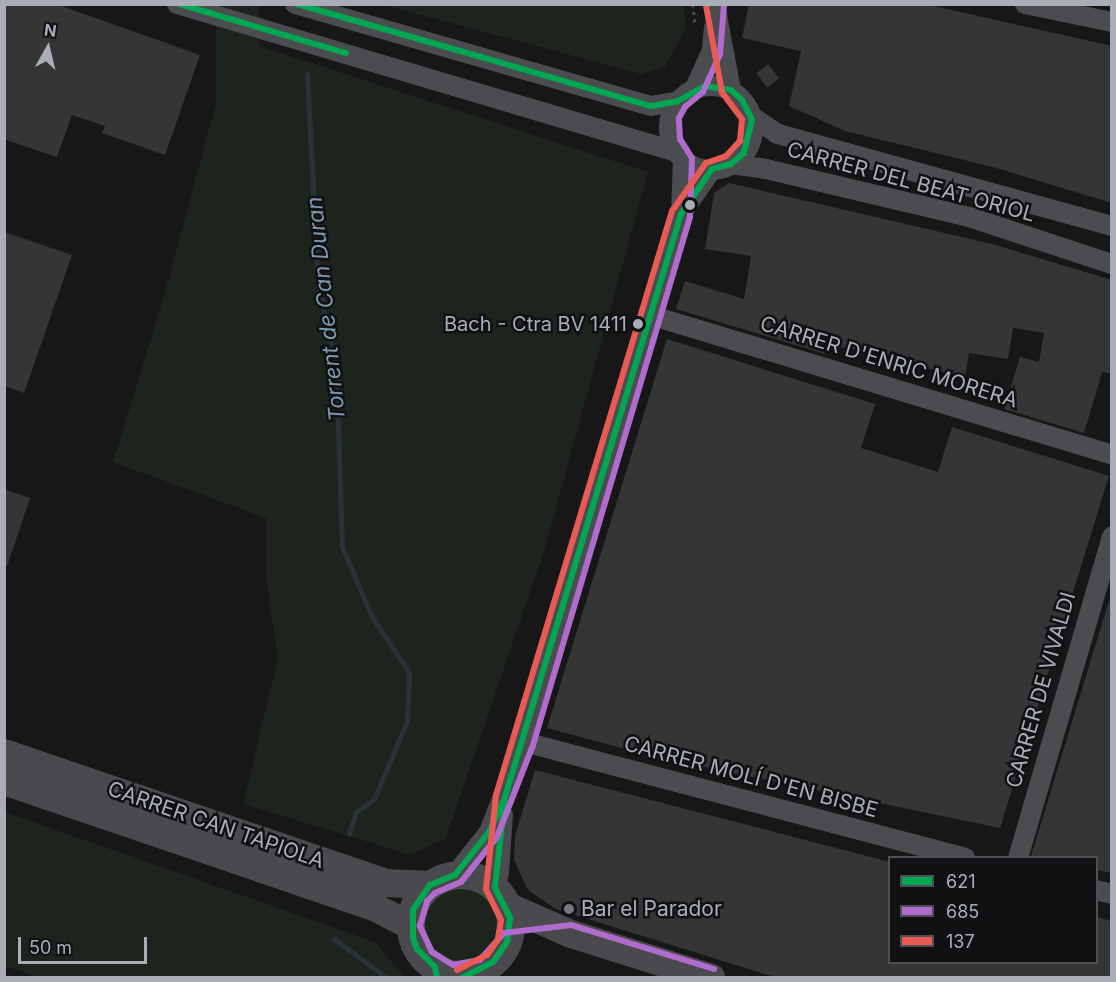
<!DOCTYPE html>
<meta charset="utf-8">
<style>
body{margin:0}
#map{position:relative;width:1116px;height:982px;overflow:hidden;background:#171717;font-family:Inter,sans-serif}
div>[style]{position:absolute}
[style*='--x']{left:calc(var(--x)*1px);top:calc(var(--y)*1px);width:calc(var(--w)*1px);rotate:calc(var(--a)*1deg)}
.green>*{inset:0;background:#1d241e;transform-origin:0 0}
.round{border-radius:50%}
.stream>*{height:5px;margin:-2.5px;padding:0 2.5px;transform-origin:2.5px;border-radius:2.5px;background:#2a3239}
.building>*{inset:0;background:#353536;transform-origin:0 0}
.path>*{height:3px;margin-top:-1.5px;transform-origin:0;background:repeating-linear-gradient(90deg,#4d4e52 0 3px,transparent 0 7.5px)}
.street>*{height:20px;margin:-10px;padding:0 10px;transform-origin:10px;border-radius:10px;background:#4b4c50}
.street>.ring{margin:-10px;padding:0;box-sizing:content-box;background:none;border:20px solid #4b4c50;border-radius:50%}
.secondary>*{height:28px;margin:-14px;padding:0 14px;transform-origin:14px;border-radius:14px;background:#4a4a4e}
.secondary>.ring{margin:-14px;padding:0;box-sizing:content-box;background:none;border:28px solid #4a4a4e;border-radius:50%}
.bus-1>*{height:6px;margin:-3px;padding:0 3px;transform-origin:3px;border-radius:3px;background:#00a651}
.bus-2>*{height:6px;margin:-3px;padding:0 3px;transform-origin:3px;border-radius:3px;background:#b06ccc}
.bus-3>*{height:6px;margin:-3px;padding:0 3px;transform-origin:3px;border-radius:3px;background:#e85a53}
.dots>*{width:16px;height:16px;translate:-50% -50%;box-sizing:border-box;border:3px solid #111113;border-radius:50%}
span{translate:-50% -50%;white-space:nowrap;text-align:center;line-height:1.15;-webkit-text-stroke:5px #111113;paint-order:stroke}
.bus-label{font-size:20px;color:#a8adb8}
.right{translate:-100% -50%;text-align:right}
.street-label{font-size:21px;color:#a8adb8}
.poi-label{font-size:21px;color:#a8adb8}
.left{translate:0 -50%;text-align:left}
.water-label{font-size:22px;color:#7f9bb3;font-style:italic}
.frame{position:absolute;inset:0;border:6px solid #a8adb8;pointer-events:none}
.legend{position:absolute;left:888px;top:856px;width:210px;height:108px;box-sizing:border-box;background:#111113;border:2px solid #4d4f55;margin:0;padding:8px 10px;list-style:none;font-size:18px;color:#a8adb8}
.legend li{display:flex;align-items:center;gap:12px;height:30px}
.legend b{width:30px;border:2px solid #4d4f55}
.north{position:absolute;left:18px;top:18px;width:60px;height:60px;-webkit-text-stroke:4px #111113;paint-order:stroke;rotate:8deg;font-size:16px;font-weight:700;line-height:24px;text-align:center;color:#a8adb8}
.north::after{content:'';display:block;margin:auto;width:21px;height:27px;background:#a8adb8;clip-path:polygon(50% 0,100% 100%,50% 72%,0 100%)}
.scale{position:absolute;left:18px;top:937px;width:129px;height:27px;box-sizing:border-box;border:3px solid #a8adb8;border-top:0;padding-left:8px;font-size:18px;line-height:21px;white-space:nowrap;color:#a8adb8;-webkit-text-stroke:4px #111113;paint-order:stroke}
</style>
<div id="map">
<div class="green">
<div style="left:216px;top:5px;width:43px;height:429px"></div>
<div style="clip-path:polygon(384px 5px,683px 5px,686px 28px,665px 67px,641px 74px)"></div>
<div style="clip-path:polygon(240px 40px,648px 172px,544px 551px,446px 838px,411px 855px,243px 804px,278px 658px,266px 577px,266px 518px,113px 462px,167px 286px,223px 77px)"></div>
<div style="clip-path:polygon(5px 812px,375px 942px,405px 977px,40px 978px,5px 966px)"></div>
<div class="round" style="left:420px;top:883px;width:82px;height:82px"></div>
</div>
<div class="stream">
<div style="--x:307;--y:74;--w:209;--a:87"></div>
<div style="--x:318;--y:283;--w:85;--a:77.8"></div>
<div style="--x:336;--y:366;--w:181;--a:88.1"></div>
<div style="--x:342;--y:547;--w:76;--a:66.8"></div>
<div style="--x:372;--y:617;--w:66;--a:56.1"></div>
<div style="--x:409;--y:672;--w:49;--a:92.3"></div>
<div style="--x:407;--y:721;--w:85;--a:112.9"></div>
<div style="--x:374;--y:799;--w:22;--a:144"></div>
<div style="--x:356;--y:812;--w:23;--a:108"></div>
<div style="--x:334;--y:939;--w:66;--a:36.3"></div>
</div>
<div class="building">
<div style="clip-path:polygon(4px 4px,56px 4px,200px 55px,165px 155px,102px 133px,105px 126px,72px 115px,57px 157px,4px 139px)"></div>
<div style="clip-path:polygon(749px 4px,925px 4px,1112px 46px,1112px 203px,993px 167px,845px 131px,789px 106px,801px 51px,742px 38px)"></div>
<div style="left:768px;top:64px;width:18px;height:15px;rotate:52deg"></div>
<div style="clip-path:polygon(729px 183px,992px 244px,1112px 280px,1112px 374px,1102px 372px,1084px 433px,1004px 409px,1020px 357px,1039px 362px,1044px 333px,1013px 328px,1008px 359px,969px 353px,965px 377px,891px 360px,892px 355px,826px 345px,825px 354px,676px 309px,685px 281px,744px 299px,751px 256px,705px 249px,714px 193px)"></div>
<div style="clip-path:polygon(4px 232px,72px 255px,24px 393px,4px 386px)"></div>
<div style="clip-path:polygon(667px 339px,875px 404px,861px 448px,938px 472px,952px 427px,1109px 476px,1000px 828px,836px 794px,834px 803px,820px 799px,822px 791px,655px 757px,547px 728px)"></div>
<div style="clip-path:polygon(4px 489px,30px 498px,7px 566px,4px 566px)"></div>
<div style="clip-path:polygon(1109px 601px,1112px 602px,1112px 873px,1096px 870px,1096px 858px,1031px 856px)"></div>
<div style="clip-path:polygon(535px 770px,890px 862px,890px 963px,1096px 963px,1096px 917px,1112px 921px,1112px 978px,778px 978px,556px 909px,528px 890px,514px 860px,515px 836px)"></div>
</div>
<div class="path">
<div style="--x:693;--y:4;--w:21;--a:85"></div>
<div style="--x:402;--y:947;--w:26;--a:54"></div>
<div style="--x:491;--y:978;--w:34;--a:-45"></div>
<div style="--x:515;--y:954;--w:19;--a:-69"></div>
</div>
<div class="street">
<div style="--x:177;--y:4;--w:521;--a:16.49"></div>
<div style="--x:295;--y:4;--w:370;--a:16"></div>
<div style="--x:651;--y:106;--w:27;--a:-10"></div>
<div style="--x:715;--y:4;--w:87;--a:79.5"></div>
<div style="--x:1025;--y:4;--w:89;--a:11.7"></div>
<div class="ring" style="left:669px;top:86px;width:64px;height:64px"></div>
<div style="--x:695;--y:88;--w:42;--a:-65.9"></div>
<div style="--x:712;--y:50;--w:22;--a:-85"></div>
<div style="--x:751;--y:116;--w:32;--a:34"></div>
<div style="--x:778;--y:134;--w:346;--a:15.4"></div>
<div style="--x:731;--y:164;--w:35;--a:8"></div>
<div style="--x:766;--y:169;--w:209;--a:13.3"></div>
<div style="--x:969;--y:217;--w:151;--a:18.2"></div>
<div style="--x:681;--y:214;--w:55;--a:-55.4"></div>
<div style="--x:653;--y:316;--w:480;--a:16.8"></div>
<div style="--x:524;--y:742;--w:456;--a:14.7"></div>
<div style="--x:1018;--y:858;--w:335;--a:-73.7"></div>
<div style="--x:455;--y:875;--w:55;--a:-51.7"></div>
<div style="--x:489;--y:832;--w:97;--a:-68.7"></div>
<div style="--x:524;--y:742;--w:445;--a:-73.2"></div>
<div style="--x:653;--y:316;--w:106;--a:-74.6"></div>
<div style="--x:681;--y:214;--w:55;--a:-87.9"></div>
<div style="--x:495;--y:888;--w:16;--a:-76"></div>
<div style="--x:499;--y:872;--w:57;--a:-86"></div>
<div style="--x:1096;--y:890;--w:16;--a:14"></div>
<div style="--x:435;--y:967;--w:11;--a:80"></div>
<div style="--x:461;--y:978;--w:3;--a:-72"></div>
</div>
<div class="secondary">
<div style="--x:4;--y:753;--w:403;--a:18.8"></div>
<div style="--x:385;--y:883;--w:45;--a:2.5"></div>
<div style="--x:4;--y:781;--w:393;--a:18.8"></div>
<div style="--x:376;--y:908;--w:39;--a:27"></div>
<div class="ring" style="left:411px;top:875px;width:72px;height:72px"></div>
<div style="--x:507;--y:906;--w:70;--a:23.6"></div>
<div style="--x:571;--y:934;--w:147;--a:17.4"></div>
</div>
<div class="bus-1">
<div style="--x:179;--y:4;--w:174;--a:16.4"></div>
<div style="--x:297;--y:4;--w:368;--a:16.1"></div>
<div style="--x:651;--y:106;--w:27;--a:-10"></div>
<div style="--x:678;--y:101;--w:31;--a:-29"></div>
<div style="--x:705;--y:86;--w:26;--a:9"></div>
<div style="--x:731;--y:90;--w:15;--a:42"></div>
<div style="--x:742;--y:100;--w:22;--a:63"></div>
<div style="--x:752;--y:120;--w:34;--a:104"></div>
<div style="--x:744;--y:153;--w:17;--a:140"></div>
<div style="--x:731;--y:164;--w:20;--a:165"></div>
<div style="--x:712;--y:169;--w:55;--a:124.6"></div>
<div style="--x:681;--y:214;--w:609;--a:106.8"></div>
<div style="--x:505;--y:797;--w:92;--a:96.3"></div>
<div style="--x:495;--y:888;--w:34;--a:63"></div>
<div style="--x:510;--y:918;--w:24;--a:97"></div>
<div style="--x:507;--y:942;--w:24;--a:125"></div>
<div style="--x:493;--y:962;--w:35;--a:153"></div>
<div style="--x:437;--y:978;--w:11;--a:-100"></div>
<div style="--x:435;--y:967;--w:25;--a:-135"></div>
<div style="--x:417;--y:949;--w:12;--a:-110"></div>
<div style="--x:413;--y:938;--w:28;--a:-90"></div>
<div style="--x:413;--y:910;--w:30;--a:-56"></div>
<div style="--x:430;--y:885;--w:27;--a:-22"></div>
<div style="--x:455;--y:875;--w:55;--a:-51.7"></div>
<div style="--x:489;--y:832;--w:35;--a:-65"></div>
</div>
<div class="bus-2">
<div style="--x:714;--y:969;--w:150;--a:-162.9"></div>
<div style="--x:571;--y:925;--w:67;--a:173.2"></div>
<div style="--x:504;--y:933;--w:36;--a:132"></div>
<div style="--x:480;--y:960;--w:27;--a:170"></div>
<div style="--x:453;--y:965;--w:25;--a:-148"></div>
<div style="--x:432;--y:952;--w:29;--a:-115"></div>
<div style="--x:420;--y:926;--w:26;--a:-74"></div>
<div style="--x:427;--y:901;--w:11;--a:-45"></div>
<div style="--x:435;--y:893;--w:28;--a:-23"></div>
<div style="--x:461;--y:882;--w:58;--a:-51.3"></div>
<div style="--x:497;--y:837;--w:99;--a:-68.6"></div>
<div style="--x:533;--y:745;--w:551;--a:-73.44"></div>
<div style="--x:690;--y:217;--w:59;--a:-88.1"></div>
<div style="--x:692;--y:158;--w:22;--a:-122"></div>
<div style="--x:680;--y:139;--w:21;--a:-93"></div>
<div style="--x:679;--y:118;--w:13;--a:-61"></div>
<div style="--x:685;--y:107;--w:23;--a:-40"></div>
<div style="--x:703;--y:92;--w:42;--a:-65.9"></div>
<div style="--x:720;--y:54;--w:49;--a:-85.3"></div>
</div>
<div class="bus-3">
<div style="--x:457;--y:970;--w:34;--a:-27"></div>
<div style="--x:487;--y:955;--w:19;--a:-55"></div>
<div style="--x:498;--y:939;--w:19;--a:-81"></div>
<div style="--x:501;--y:920;--w:34;--a:-116"></div>
<div style="--x:486;--y:889;--w:95;--a:-83.9"></div>
<div style="--x:496;--y:795;--w:610;--a:-73.23"></div>
<div style="--x:672;--y:211;--w:59;--a:-54.7"></div>
<div style="--x:706;--y:163;--w:21;--a:-19"></div>
<div style="--x:726;--y:156;--w:21;--a:-47"></div>
<div style="--x:740;--y:141;--w:22;--a:-85"></div>
<div style="--x:742;--y:119;--w:34;--a:-127"></div>
<div style="--x:722;--y:92;--w:87;--a:-100.5"></div>
</div>
<div class="dots">
<div style="left:690px;top:205px;background:#a8adb8"></div>
<div style="left:638px;top:324px;background:#a8adb8"></div>
<div style="left:569px;top:909px;background:#757880"></div>
</div>
<div class="bus-label">
<span class="right" style="left:627px;top:324px">Bach - Ctra BV 1411</span>
</div>
<div class="street-label">
<span style="left:911px;top:182px;rotate:15deg">CARRER DEL BEAT ORIOL</span>
<span style="left:889px;top:362px;rotate:17deg">CARRER D'ENRIC MORERA</span>
<span style="left:1041px;top:690px;rotate:-74deg">CARRER DE VIVALDI</span>
<span style="left:751px;top:777px;rotate:15deg">CARRER MOLÍ D'EN BISBE</span>
<span style="left:216px;top:825px;rotate:19deg">CARRER CAN TAPIOLA</span>
</div>
<div class="poi-label">
<span class="left" style="left:581px;top:909px">Bar el Parador</span>
</div>
<div class="water-label">
<span style="left:326px;top:309px;rotate:-96deg">Torrent de Can Duran</span>
</div>
<div class="frame"></div>
<ul class="legend">
<li><b style="height:8px;background:#00a651"></b>621</li>
<li><b style="height:8px;background:#b06ccc"></b>685</li>
<li><b style="height:8px;background:#e85a53"></b>137</li>
</ul>
<div class="north">N</div>
<div class="scale">50 m</div>
</div>
